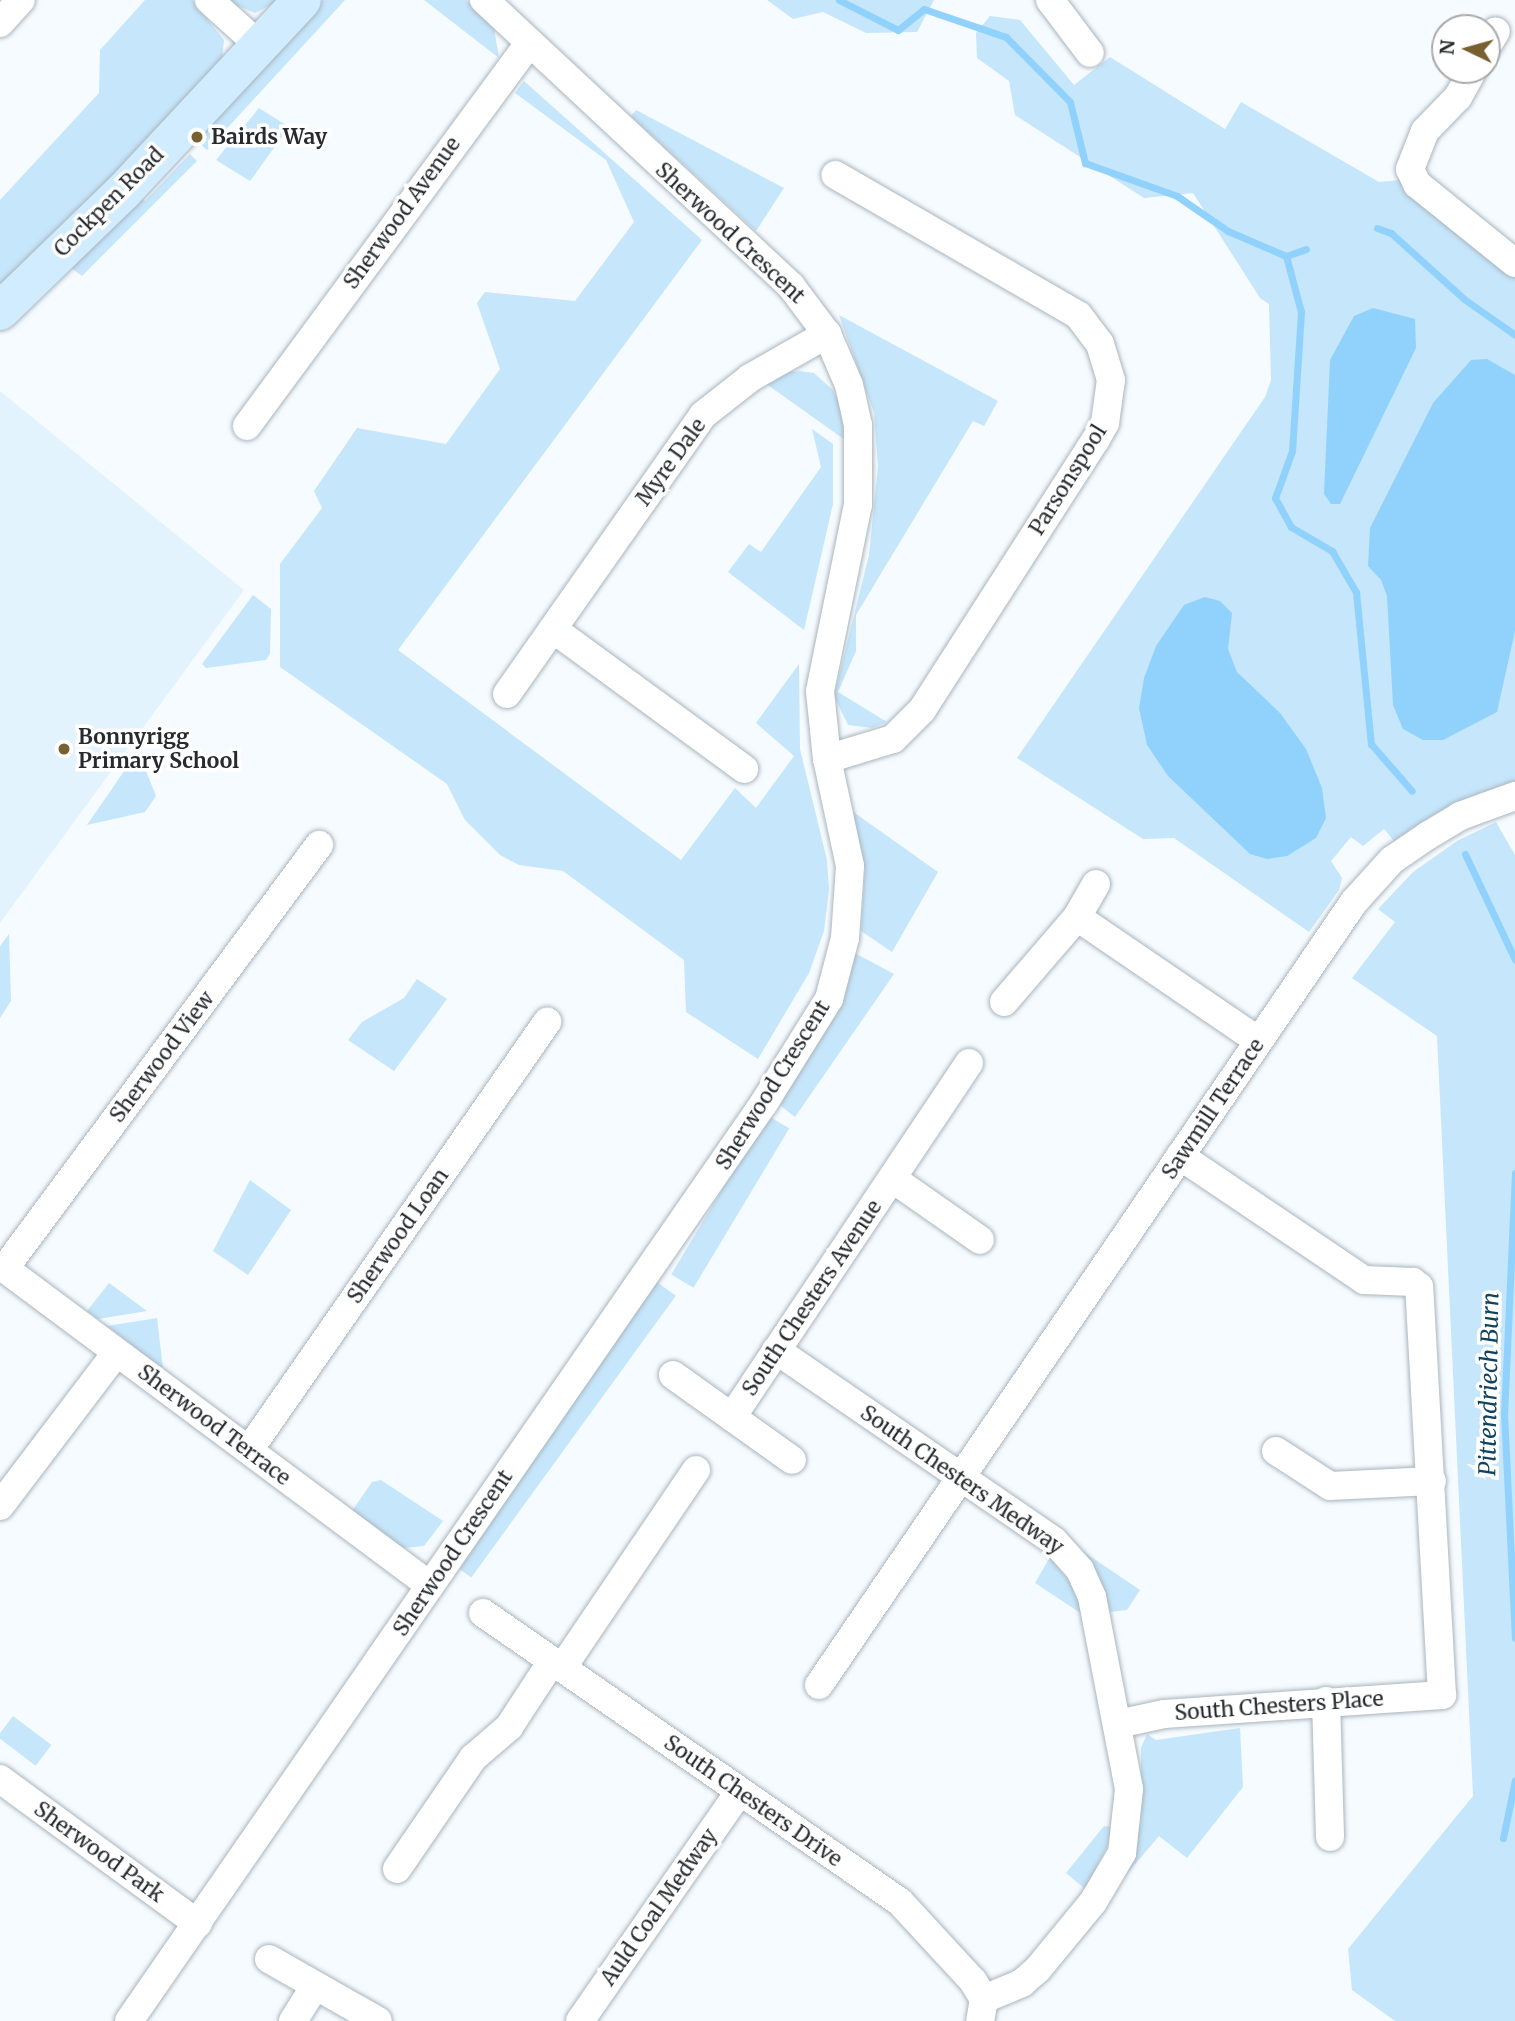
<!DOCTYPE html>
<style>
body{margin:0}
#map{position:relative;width:1515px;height:2021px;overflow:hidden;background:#f6fbff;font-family:Merriweather,serif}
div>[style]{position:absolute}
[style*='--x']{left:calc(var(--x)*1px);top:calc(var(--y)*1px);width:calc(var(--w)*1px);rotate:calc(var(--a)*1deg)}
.built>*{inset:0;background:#e3f3fe}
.green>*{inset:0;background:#c6e6fb;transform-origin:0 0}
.water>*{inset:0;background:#91d2fc}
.stream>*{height:7px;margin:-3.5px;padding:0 3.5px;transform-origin:3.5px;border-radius:3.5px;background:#91d2fc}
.roads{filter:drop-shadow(0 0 2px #a9b5bd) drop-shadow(0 0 2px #a9b5bd)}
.street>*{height:28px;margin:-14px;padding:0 14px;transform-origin:14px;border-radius:14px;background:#fff}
.secondary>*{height:38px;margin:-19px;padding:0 19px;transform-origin:19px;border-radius:19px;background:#d0ecfe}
.dots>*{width:19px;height:19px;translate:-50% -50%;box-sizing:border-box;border:4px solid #fff;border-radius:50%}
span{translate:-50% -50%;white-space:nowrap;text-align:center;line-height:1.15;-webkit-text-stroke:7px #fff;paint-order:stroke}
.poi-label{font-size:21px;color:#272b2e;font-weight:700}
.left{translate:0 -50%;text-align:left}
.street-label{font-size:21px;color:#272b2e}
.water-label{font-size:23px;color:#0f435f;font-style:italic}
.north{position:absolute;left:1431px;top:14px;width:70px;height:70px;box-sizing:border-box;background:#fff;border:2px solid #a9aaab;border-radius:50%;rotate:275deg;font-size:19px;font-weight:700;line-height:28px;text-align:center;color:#272b2e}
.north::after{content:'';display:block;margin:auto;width:24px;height:32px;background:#786031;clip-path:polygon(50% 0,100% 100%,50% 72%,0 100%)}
</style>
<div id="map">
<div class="built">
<div style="clip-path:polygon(0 391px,244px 590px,0 923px)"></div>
</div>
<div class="green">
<div style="clip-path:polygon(145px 0,192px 0,224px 40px,221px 69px,0 288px,0 200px,99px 93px,100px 50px)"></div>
<div style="clip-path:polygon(223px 0,281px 0,255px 13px)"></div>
<div style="clip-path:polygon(323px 0,345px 0,207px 150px,200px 144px,207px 137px,201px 132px)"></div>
<div style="clip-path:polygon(424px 0,466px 0,494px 28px,499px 58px)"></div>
<div style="clip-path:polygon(767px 0,934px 0,917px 32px,866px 33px,823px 12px,793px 19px)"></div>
<div style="clip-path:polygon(990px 16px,1020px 20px,1074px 85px,1110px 57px,1225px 129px,1241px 102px,1379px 182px,1401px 180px,1515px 277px,1515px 781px,1471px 796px,1395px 842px,1384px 829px,1363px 846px,1351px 837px,1331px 861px,1342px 878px,1339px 890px,1309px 932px,1174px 838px,1143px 839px,1017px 758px,1265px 397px,1271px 380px,1269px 304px,1260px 298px,1193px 193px,1144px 198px,1015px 115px,1009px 81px,977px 58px,976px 33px)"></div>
<div style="clip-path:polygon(524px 81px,702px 240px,398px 650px,681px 860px,735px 788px,756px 808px,794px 756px,756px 723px,799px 664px,800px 749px,827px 860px,829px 889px,824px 931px,809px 973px,758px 1059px,686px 1012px,684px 960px,563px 871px,519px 865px,500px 855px,465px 820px,447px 784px,280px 667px,280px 564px,322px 508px,314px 491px,357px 428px,446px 444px,500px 369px,477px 303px,485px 292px,575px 301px,634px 222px,606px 160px,515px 93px)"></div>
<div style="clip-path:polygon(259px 108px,289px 127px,250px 181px,216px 160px)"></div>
<div style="clip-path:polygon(636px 110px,784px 188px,756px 231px,631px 116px)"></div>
<div style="clip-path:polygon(190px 154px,197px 161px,82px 276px,67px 265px,139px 195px,145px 201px)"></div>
<div style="clip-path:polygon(839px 315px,998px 401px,984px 426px,973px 421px,856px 615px,856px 651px,838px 692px,887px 722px,872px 728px,848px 725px,834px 696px,869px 555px,878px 467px,874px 413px)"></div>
<div style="clip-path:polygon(799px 371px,814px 373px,833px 390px,841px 406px,845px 440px,765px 383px,781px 373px)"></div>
<div style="clip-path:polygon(812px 429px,833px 444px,833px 504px,804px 630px,728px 572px,749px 544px,761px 552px,821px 467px)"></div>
<div style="clip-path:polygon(253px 595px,271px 609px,270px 654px,266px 660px,206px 668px,202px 664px)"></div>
<div style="clip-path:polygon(138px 751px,156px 796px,145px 812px,87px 825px)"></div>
<div style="clip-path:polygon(852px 811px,938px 872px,892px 952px,861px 931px,865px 870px)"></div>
<div style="clip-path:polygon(1496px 822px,1515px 855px,1515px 2021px,1395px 2021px,1352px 1990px,1348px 1949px,1473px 1796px,1437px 1036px,1352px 978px,1395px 922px,1378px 909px,1413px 872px,1457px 841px)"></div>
<div style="clip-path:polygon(9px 934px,11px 1001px,0 1018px,0 946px)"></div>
<div style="clip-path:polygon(853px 952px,894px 974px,795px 1117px,777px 1103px)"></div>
<div style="clip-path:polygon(417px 979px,447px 999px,394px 1071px,348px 1040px,362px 1022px,404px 998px)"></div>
<div style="left:767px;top:1115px;width:26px;height:186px;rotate:31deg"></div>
<div style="clip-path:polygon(250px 1180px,291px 1210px,248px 1275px,213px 1251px)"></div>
<div style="left:654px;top:1280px;width:27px;height:348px;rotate:36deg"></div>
<div style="clip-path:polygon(109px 1283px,147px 1311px,98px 1319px,87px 1311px)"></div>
<div style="clip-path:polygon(157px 1318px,163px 1369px,107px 1326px)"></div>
<div style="clip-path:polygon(381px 1480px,443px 1521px,424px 1546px,404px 1548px,352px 1511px,372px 1482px)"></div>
<div style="clip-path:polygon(1081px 1550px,1140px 1590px,1127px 1610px,1110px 1612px,1103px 1588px)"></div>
<div style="clip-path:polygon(1050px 1557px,1077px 1591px,1082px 1614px,1035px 1583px)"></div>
<div style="left:13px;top:1716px;width:48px;height:26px;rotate:37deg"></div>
<div style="clip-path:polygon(1240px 1728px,1243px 1787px,1187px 1858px,1159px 1836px,1120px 1882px,1141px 1821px,1141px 1748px,1147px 1734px,1156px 1740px)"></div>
<div style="clip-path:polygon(1104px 1826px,1112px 1827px,1107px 1847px,1085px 1889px,1066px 1873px)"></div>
</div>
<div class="water">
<div style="clip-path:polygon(1373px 308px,1415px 319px,1416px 348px,1340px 504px,1331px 504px,1324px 494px,1330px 360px,1354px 316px)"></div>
<div style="clip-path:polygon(1487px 359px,1515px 375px,1515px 631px,1497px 712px,1443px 740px,1423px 740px,1403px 729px,1393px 705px,1387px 596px,1381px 580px,1368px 566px,1370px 528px,1433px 403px,1471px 360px)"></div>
<div style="clip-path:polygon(1205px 597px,1220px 601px,1232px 613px,1228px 649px,1237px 672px,1280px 713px,1306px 749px,1322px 788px,1326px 818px,1316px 838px,1287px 856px,1267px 859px,1250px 854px,1168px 776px,1147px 745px,1139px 708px,1144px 678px,1156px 646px,1184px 605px)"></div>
</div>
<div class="stream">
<div style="--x:839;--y:0;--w:66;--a:27"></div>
<div style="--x:898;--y:30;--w:33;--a:-39"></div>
<div style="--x:924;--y:9;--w:87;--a:18.9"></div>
<div style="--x:1006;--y:37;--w:91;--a:45.4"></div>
<div style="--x:1070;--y:102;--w:63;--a:76.2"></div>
<div style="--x:1085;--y:163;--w:98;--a:19.7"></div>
<div style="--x:1177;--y:196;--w:62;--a:34.5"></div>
<div style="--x:1228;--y:231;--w:63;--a:23.3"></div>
<div style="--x:1286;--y:256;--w:58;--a:75"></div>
<div style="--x:1301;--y:312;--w:139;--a:93.7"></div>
<div style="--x:1292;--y:451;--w:50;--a:109.9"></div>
<div style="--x:1275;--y:498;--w:33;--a:61"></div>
<div style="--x:1291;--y:527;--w:48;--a:30.3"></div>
<div style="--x:1332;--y:551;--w:48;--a:59.7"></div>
<div style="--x:1356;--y:592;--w:153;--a:84.4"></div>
<div style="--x:1371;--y:744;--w:62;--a:48.9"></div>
<div style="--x:1377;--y:228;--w:15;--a:20"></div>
<div style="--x:1391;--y:233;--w:98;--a:42.1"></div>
<div style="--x:1464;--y:299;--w:62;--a:35.2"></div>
<div style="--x:1286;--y:256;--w:21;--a:-19"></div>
<div style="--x:1465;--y:854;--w:117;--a:64.7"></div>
<div style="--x:1515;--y:1173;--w:241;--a:92.6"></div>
<div style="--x:1504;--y:1414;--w:224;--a:87.2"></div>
<div style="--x:1503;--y:1838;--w:59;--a:-78.3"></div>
</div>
<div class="roads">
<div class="street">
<div style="--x:209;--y:0;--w:69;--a:42"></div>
<div style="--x:1050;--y:0;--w:66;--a:53"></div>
<div style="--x:0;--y:23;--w:31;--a:-48"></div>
<div style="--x:1487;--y:46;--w:17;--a:-59"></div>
<div style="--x:1473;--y:70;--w:31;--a:119"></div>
<div style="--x:1458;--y:97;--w:47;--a:134.1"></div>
<div style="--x:1425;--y:131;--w:41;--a:111.5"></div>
<div style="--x:1410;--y:169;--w:17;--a:65"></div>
<div style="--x:1417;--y:184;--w:126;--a:38.9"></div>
<div style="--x:247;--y:426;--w:476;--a:-53.6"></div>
<div style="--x:553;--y:629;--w:237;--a:36.2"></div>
<div style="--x:507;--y:694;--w:341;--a:-54.9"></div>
<div style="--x:703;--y:415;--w:60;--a:-38.2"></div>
<div style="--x:750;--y:378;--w:89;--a:-29.7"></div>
<div style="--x:827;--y:759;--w:69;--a:-16.9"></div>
<div style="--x:893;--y:739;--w:41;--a:-45"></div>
<div style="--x:922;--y:710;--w:320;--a:-57.3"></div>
<div style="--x:1095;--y:441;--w:21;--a:-61"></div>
<div style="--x:1105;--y:423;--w:43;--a:-82.1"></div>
<div style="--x:1111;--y:380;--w:38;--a:-107"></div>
<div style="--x:1100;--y:344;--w:36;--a:-127"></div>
<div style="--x:1078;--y:315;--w:280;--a:-150"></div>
<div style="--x:1077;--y:917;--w:220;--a:34.3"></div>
<div style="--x:1004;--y:1002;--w:112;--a:-49.3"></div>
<div style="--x:1077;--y:917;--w:38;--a:-60"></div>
<div style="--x:893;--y:1179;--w:106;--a:35"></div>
<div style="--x:0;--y:1265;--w:534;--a:36.7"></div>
<div style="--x:5;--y:1268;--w:527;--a:-53.41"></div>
<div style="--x:776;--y:1350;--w:337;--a:34.5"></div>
<div style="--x:1054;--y:1541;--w:39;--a:48"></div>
<div style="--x:1080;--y:1570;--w:30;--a:66"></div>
<div style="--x:1092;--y:1597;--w:196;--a:79.1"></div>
<div style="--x:1129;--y:1789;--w:64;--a:96.2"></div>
<div style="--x:1122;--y:1853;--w:57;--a:120.6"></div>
<div style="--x:1093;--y:1902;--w:87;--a:129.4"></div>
<div style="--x:1038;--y:1969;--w:21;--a:139"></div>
<div style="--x:1022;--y:1983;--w:41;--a:157.2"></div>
<div style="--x:673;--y:1375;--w:146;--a:35.5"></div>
<div style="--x:732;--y:1417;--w:426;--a:-56.2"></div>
<div style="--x:249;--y:1450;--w:522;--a:-55.15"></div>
<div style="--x:1276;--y:1451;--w:64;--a:32.9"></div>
<div style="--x:1330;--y:1486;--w:102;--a:-2.8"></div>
<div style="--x:0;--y:1506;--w:192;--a:-52.8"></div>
<div style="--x:483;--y:1613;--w:507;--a:34.72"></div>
<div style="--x:900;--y:1902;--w:108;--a:47.3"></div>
<div style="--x:973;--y:1981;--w:21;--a:59"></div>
<div style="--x:984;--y:1999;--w:22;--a:100"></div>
<div style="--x:562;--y:1668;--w:239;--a:-55.9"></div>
<div style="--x:819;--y:1685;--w:948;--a:-55.66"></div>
<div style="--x:1354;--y:902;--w:57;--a:-47.9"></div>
<div style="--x:1392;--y:860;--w:42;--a:-34.4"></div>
<div style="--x:1427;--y:836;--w:39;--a:-31"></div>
<div style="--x:1460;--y:816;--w:59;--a:-20"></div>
<div style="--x:1326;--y:1701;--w:136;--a:88.3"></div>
<div style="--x:1118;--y:1724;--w:47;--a:-12.3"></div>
<div style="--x:1164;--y:1714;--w:279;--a:-3.9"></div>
<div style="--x:1442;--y:1695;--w:409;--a:-93.2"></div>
<div style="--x:1419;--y:1287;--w:8;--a:-140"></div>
<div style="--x:1413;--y:1282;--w:49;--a:-177.7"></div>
<div style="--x:1364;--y:1280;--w:222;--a:-146"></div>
<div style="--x:0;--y:1779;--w:245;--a:36.2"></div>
<div style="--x:397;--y:1869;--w:135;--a:-55.6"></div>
<div style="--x:473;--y:1758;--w:48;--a:-40.7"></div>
<div style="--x:509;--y:1727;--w:79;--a:-56.9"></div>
<div style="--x:269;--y:1959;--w:125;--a:29.6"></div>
<div style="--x:129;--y:2021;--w:1116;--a:-55.33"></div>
<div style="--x:764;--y:1103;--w:123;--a:-58"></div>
<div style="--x:829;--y:999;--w:63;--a:-75.3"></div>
<div style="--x:845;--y:938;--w:72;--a:-86"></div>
<div style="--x:850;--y:866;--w:109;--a:-102.1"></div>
<div style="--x:827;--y:759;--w:68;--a:-95.9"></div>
<div style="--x:820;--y:691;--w:190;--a:-78.5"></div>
<div style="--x:858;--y:505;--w:80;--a:-90"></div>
<div style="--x:858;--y:425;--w:41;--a:-102.7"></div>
<div style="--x:849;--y:385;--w:56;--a:-113.3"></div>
<div style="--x:827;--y:334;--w:60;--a:-126.9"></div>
<div style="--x:791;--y:286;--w:420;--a:-137"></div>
<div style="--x:293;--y:2021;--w:41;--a:-57.8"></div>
<div style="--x:580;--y:2021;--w:279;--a:-55.2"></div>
</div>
<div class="secondary">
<div style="--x:0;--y:311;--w:171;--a:-44.1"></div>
<div style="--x:123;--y:192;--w:262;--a:-47"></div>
</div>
</div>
<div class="dots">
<div style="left:197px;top:137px;background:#786031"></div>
<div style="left:64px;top:749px;background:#786031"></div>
</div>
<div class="poi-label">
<span class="left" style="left:211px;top:137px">Bairds Way</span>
<span class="left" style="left:78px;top:749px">Bonnyrigg<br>Primary School</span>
</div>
<div class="street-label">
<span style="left:109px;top:202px;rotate:-45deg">Cockpen Road</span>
<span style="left:402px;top:213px;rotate:-54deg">Sherwood Avenue</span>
<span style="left:730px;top:233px;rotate:43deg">Sherwood Crescent</span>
<span style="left:671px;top:462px;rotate:-54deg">Myre Dale</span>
<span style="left:1068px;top:480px;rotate:-58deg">Parsonspool</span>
<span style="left:162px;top:1057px;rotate:-53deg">Sherwood View</span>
<span style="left:773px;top:1085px;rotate:-58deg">Sherwood Crescent</span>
<span style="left:1213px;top:1109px;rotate:-56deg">Sawmill Terrace</span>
<span style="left:398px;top:1236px;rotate:-55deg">Sherwood Loan</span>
<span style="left:812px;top:1298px;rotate:-56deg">South Chesters Avenue</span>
<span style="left:214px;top:1425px;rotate:37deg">Sherwood Terrace</span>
<span style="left:962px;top:1480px;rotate:35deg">South Chesters Medway</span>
<span style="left:453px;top:1553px;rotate:-56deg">Sherwood Crescent</span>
<span style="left:1279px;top:1706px;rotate:-4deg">South Chesters Place</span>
<span style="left:753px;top:1801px;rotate:35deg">South Chesters Drive</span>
<span style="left:99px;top:1852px;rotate:36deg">Sherwood Park</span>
<span style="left:659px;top:1907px;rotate:-55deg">Auld Coal Medway</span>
</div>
<div class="water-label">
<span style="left:1489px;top:1384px;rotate:-89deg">Pittendriech Burn</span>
</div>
<div class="north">N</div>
</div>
